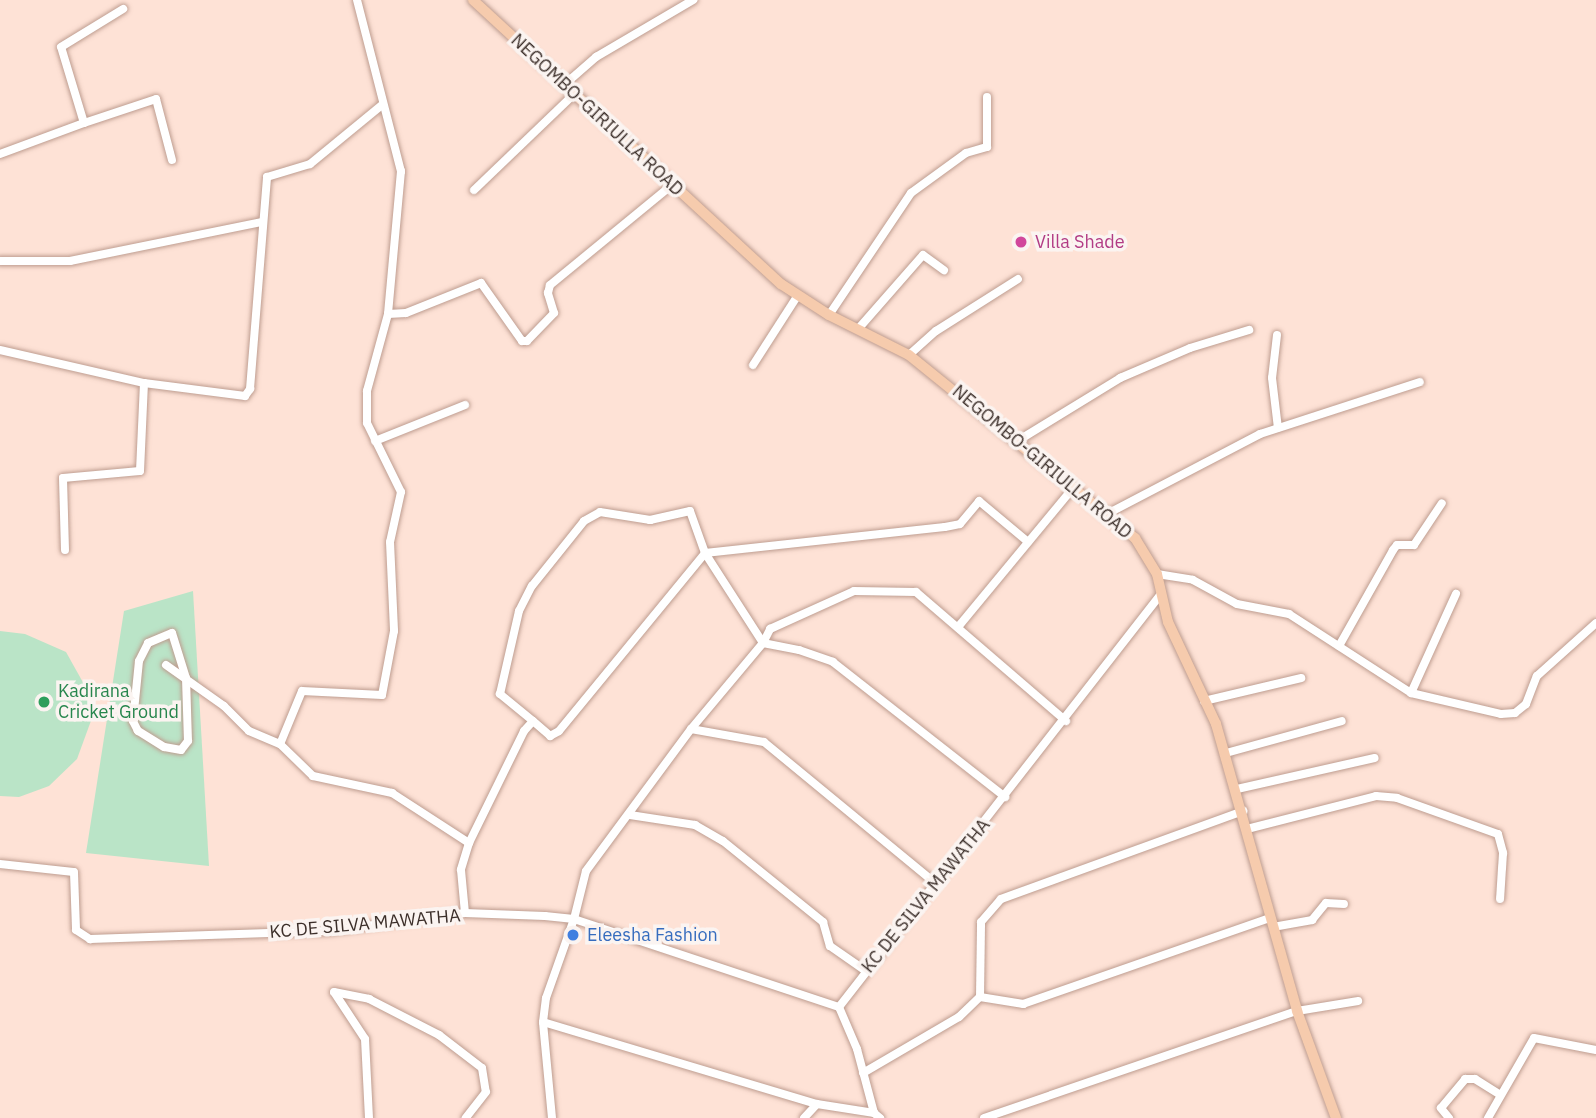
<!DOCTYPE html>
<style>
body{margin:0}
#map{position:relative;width:1596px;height:1118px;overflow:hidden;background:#fee2d6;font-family:"IBM Plex Sans",sans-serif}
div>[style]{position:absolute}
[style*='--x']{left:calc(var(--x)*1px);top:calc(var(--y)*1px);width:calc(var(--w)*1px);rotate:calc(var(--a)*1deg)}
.green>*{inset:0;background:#bae4c7}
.roads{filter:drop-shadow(0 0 2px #be9d90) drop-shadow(0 0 2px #be9d90)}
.minor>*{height:8px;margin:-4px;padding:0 4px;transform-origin:4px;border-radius:4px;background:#fff}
.major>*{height:10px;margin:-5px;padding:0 5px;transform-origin:5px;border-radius:5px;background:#f6cbad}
.dots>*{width:19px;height:19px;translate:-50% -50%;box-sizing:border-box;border:4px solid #fbf4f1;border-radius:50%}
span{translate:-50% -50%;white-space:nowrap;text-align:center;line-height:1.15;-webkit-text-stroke:7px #fbf4f1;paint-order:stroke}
.street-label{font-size:18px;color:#3c2f2a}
.hotel-label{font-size:18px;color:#b23c85}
.left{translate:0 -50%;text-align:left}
.leisure-label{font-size:18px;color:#27864d}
.shop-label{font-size:18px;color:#366cbe}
</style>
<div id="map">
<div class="green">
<div style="clip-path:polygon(193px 591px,209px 866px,86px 853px,124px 611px)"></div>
<div style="clip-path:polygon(0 631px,25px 634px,66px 652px,85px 686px,92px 718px,77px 759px,49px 786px,19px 797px,0 796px)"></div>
</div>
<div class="roads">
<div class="minor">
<div style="--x:357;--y:0;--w:177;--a:75.6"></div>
<div style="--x:401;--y:171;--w:144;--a:95.2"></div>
<div style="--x:388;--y:314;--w:80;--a:105.3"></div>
<div style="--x:367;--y:391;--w:32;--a:90"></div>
<div style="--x:367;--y:423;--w:77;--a:63.8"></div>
<div style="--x:401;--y:492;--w:51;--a:102.4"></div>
<div style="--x:390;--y:542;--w:89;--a:87.4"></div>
<div style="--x:394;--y:631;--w:65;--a:100.6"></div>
<div style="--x:382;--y:695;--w:80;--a:-177.1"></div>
<div style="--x:302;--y:691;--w:57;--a:112.5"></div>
<div style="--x:280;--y:744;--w:46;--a:44.1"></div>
<div style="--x:313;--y:776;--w:81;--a:12.1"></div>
<div style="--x:392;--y:793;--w:92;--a:33"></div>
<div style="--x:469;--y:843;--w:28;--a:107"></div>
<div style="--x:461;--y:870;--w:43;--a:84.7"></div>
<div style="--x:564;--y:85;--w:43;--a:-41.2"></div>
<div style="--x:596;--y:57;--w:113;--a:-30.4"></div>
<div style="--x:84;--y:123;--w:76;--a:-18.4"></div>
<div style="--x:156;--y:99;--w:63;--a:75.3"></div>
<div style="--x:0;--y:154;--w:90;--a:-20.3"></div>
<div style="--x:84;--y:123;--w:79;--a:-106.8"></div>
<div style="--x:61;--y:47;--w:73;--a:-31.5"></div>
<div style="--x:474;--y:190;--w:139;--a:-43.8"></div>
<div style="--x:0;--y:261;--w:70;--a:0"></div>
<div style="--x:70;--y:261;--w:195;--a:-11.5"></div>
<div style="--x:388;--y:314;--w:18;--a:-3"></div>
<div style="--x:406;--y:313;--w:81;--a:-21.8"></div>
<div style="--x:481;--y:283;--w:71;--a:54.7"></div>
<div style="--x:522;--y:341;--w:5;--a:0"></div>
<div style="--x:527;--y:341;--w:39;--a:-46"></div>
<div style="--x:554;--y:313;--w:21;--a:-107"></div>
<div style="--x:548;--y:293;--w:8;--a:-76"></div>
<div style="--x:550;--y:285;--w:159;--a:-39.4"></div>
<div style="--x:829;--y:315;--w:147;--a:-56.1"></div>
<div style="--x:911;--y:193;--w:68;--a:-36"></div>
<div style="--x:966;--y:153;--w:22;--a:-16"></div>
<div style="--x:987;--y:147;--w:50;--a:-90"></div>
<div style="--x:859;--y:328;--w:97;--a:-48.8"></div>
<div style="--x:923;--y:255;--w:26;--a:36"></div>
<div style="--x:1277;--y:335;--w:43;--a:96.6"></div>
<div style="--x:1272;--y:378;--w:50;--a:83.2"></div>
<div style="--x:0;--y:350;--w:148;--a:12.9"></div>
<div style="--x:144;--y:383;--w:102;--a:7.3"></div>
<div style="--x:245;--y:396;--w:9;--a:-54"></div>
<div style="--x:250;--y:389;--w:213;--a:-85.4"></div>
<div style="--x:267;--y:177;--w:45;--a:-16.8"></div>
<div style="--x:310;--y:164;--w:94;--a:-39.4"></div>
<div style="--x:909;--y:355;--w:36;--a:-42"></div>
<div style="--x:936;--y:331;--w:97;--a:-32.4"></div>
<div style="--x:753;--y:365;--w:83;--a:-57.3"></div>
<div style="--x:1019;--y:440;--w:119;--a:-31.5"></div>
<div style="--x:1120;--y:378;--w:76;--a:-23.2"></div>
<div style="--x:1190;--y:348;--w:62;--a:-17"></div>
<div style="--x:375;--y:441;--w:97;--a:-21.8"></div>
<div style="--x:1107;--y:514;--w:173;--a:-27.6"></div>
<div style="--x:1260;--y:434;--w:168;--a:-18"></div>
<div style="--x:65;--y:550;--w:72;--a:-91.6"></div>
<div style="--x:63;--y:478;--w:77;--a:-5.2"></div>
<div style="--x:140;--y:471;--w:88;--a:-87.4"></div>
<div style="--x:1157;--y:574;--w:36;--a:9"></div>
<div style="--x:1193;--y:580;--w:50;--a:28.6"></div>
<div style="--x:1237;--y:604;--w:53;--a:10.9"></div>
<div style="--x:1289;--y:614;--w:145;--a:32.9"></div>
<div style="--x:1411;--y:693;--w:92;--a:13.1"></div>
<div style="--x:1501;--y:714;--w:14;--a:-4"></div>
<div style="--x:1515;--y:713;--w:14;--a:-39"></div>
<div style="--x:1526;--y:704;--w:30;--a:-69"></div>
<div style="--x:1537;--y:676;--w:79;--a:-41.9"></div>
<div style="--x:958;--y:627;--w:182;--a:-50.4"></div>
<div style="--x:172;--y:633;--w:47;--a:72.7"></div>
<div style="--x:186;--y:678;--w:63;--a:88.2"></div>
<div style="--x:188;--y:741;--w:11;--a:128"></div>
<div style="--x:181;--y:750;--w:17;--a:-170"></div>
<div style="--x:164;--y:747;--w:31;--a:-148"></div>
<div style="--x:138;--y:731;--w:11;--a:-117"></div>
<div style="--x:133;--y:721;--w:60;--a:-84.3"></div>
<div style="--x:139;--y:661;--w:20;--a:-63"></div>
<div style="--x:148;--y:643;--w:26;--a:-23"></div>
<div style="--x:763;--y:643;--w:16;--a:-63"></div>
<div style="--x:770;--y:629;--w:92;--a:-24.3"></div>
<div style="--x:854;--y:591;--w:62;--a:0.9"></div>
<div style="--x:916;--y:592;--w:198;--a:40.7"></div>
<div style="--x:1339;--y:646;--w:110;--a:-60.6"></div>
<div style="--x:1393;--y:550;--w:6;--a:-51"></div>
<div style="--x:1397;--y:545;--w:17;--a:0"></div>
<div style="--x:1414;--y:545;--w:50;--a:-56.3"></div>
<div style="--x:166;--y:665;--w:71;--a:35.3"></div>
<div style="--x:224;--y:706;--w:35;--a:45"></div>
<div style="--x:249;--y:731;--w:34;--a:23"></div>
<div style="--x:1411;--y:693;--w:109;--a:-65.6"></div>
<div style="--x:1204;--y:701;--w:100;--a:-13.3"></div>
<div style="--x:533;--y:721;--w:43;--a:-140.7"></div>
<div style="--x:500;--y:694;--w:85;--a:-77.1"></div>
<div style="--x:519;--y:611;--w:28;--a:-63"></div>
<div style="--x:532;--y:586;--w:83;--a:-51.3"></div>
<div style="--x:584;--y:521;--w:18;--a:-29"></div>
<div style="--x:600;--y:512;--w:51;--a:9.1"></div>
<div style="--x:650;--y:520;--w:41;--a:-12.7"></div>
<div style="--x:690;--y:511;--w:45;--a:70.3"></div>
<div style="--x:705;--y:553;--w:241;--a:-6.2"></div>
<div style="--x:945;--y:527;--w:15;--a:-11"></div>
<div style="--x:960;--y:524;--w:30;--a:-50"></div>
<div style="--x:979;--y:501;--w:64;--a:39.9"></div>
<div style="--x:691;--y:729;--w:112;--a:-50.1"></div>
<div style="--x:763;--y:643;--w:37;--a:11"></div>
<div style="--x:799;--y:650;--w:36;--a:19"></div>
<div style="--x:833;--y:662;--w:219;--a:38.1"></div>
<div style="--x:1226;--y:753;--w:120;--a:-15.4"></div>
<div style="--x:1237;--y:789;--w:141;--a:-12.7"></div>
<div style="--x:630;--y:815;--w:66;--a:8.7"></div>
<div style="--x:695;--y:825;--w:32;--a:30"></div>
<div style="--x:723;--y:841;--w:129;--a:39"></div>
<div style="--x:823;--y:922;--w:25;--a:74"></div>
<div style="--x:830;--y:946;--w:44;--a:34.8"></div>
<div style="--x:1247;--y:829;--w:133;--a:-14.3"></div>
<div style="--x:1376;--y:796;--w:21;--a:5"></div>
<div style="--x:1397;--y:798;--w:107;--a:19.6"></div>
<div style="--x:1498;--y:834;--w:20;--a:75"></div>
<div style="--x:1503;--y:853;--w:46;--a:93.7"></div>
<div style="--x:469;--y:843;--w:125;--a:-63.8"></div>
<div style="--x:524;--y:731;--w:13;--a:-48"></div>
<div style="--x:533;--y:721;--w:23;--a:41"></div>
<div style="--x:550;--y:736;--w:10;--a:-29"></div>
<div style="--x:559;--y:731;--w:230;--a:-50.6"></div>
<div style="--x:705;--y:553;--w:107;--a:57.2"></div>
<div style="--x:0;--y:864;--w:74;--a:6.2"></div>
<div style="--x:74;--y:872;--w:58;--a:88"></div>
<div style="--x:76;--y:930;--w:17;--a:33"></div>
<div style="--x:90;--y:939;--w:238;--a:-1.9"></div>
<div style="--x:328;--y:931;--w:138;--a:-7.5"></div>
<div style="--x:465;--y:913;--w:80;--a:2.1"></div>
<div style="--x:545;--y:916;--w:29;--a:6"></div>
<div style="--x:574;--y:919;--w:279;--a:18.4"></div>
<div style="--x:839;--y:1007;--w:524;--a:-52.06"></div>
<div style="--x:1273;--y:927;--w:40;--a:-10"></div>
<div style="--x:1312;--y:920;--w:22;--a:-51"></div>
<div style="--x:1326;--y:903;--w:18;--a:3"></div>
<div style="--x:980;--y:997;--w:44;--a:9.2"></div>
<div style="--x:1023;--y:1004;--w:262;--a:-19.2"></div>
<div style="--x:839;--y:1007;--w:46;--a:66.8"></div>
<div style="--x:857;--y:1049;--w:66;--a:75.1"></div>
<div style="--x:543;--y:1022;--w:286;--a:16.7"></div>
<div style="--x:817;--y:1104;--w:58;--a:9"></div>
<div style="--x:874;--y:1113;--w:8;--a:40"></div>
<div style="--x:863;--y:1073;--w:111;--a:-30.3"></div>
<div style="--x:959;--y:1017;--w:29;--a:-44"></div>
<div style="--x:980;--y:997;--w:75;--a:-89.2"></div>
<div style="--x:981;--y:922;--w:30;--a:-49"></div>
<div style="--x:1001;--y:899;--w:258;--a:-20"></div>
<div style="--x:369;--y:1118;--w:79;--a:-92.9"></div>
<div style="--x:365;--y:1039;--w:56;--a:-123.4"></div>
<div style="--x:334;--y:992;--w:36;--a:11"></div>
<div style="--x:369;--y:999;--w:79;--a:27.2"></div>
<div style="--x:439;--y:1035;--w:54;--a:37.5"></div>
<div style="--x:482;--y:1068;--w:24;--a:81"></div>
<div style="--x:486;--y:1092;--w:33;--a:128"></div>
<div style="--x:552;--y:1118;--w:96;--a:-95.4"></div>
<div style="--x:543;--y:1022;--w:24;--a:-83"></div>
<div style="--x:546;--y:998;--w:84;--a:-70.5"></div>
<div style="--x:574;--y:919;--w:49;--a:-76"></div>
<div style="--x:586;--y:871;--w:177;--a:-53.5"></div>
<div style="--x:691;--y:729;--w:74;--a:10.1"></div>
<div style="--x:764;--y:742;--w:222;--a:39.5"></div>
<div style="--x:804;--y:1118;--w:19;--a:-47"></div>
<div style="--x:984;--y:1118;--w:331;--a:-18.9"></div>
<div style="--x:1297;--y:1011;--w:62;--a:-9.3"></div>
<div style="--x:1449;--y:1118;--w:13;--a:-129"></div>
<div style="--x:1441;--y:1108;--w:38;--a:-50"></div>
<div style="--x:1465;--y:1079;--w:10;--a:0"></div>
<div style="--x:1475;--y:1079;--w:28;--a:32"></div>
<div style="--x:1488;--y:1118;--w:92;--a:-60.1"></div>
<div style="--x:1534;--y:1038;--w:63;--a:11"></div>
</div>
<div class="major">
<div style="--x:473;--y:0;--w:419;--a:42.7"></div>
<div style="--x:781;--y:284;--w:57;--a:32.9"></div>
<div style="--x:829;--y:315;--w:89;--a:26.6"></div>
<div style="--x:909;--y:355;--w:291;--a:39"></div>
<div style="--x:1135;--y:538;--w:42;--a:58.6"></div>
<div style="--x:1157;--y:574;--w:49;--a:77.1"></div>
<div style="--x:1168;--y:622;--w:113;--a:64.8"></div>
<div style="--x:1216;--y:724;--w:298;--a:74.2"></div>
<div style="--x:1297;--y:1011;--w:114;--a:70"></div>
</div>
</div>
<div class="dots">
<div style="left:1021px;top:242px;background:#d1479c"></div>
<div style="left:44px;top:702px;background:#2e9e5b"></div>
<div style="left:573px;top:935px;background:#3f7fe0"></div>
</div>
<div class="street-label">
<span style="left:597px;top:115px;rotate:43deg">NEGOMBO-GIRIULLA ROAD</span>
<span style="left:1042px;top:462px;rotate:40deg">NEGOMBO-GIRIULLA ROAD</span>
<span style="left:926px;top:896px;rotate:-51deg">KC DE SILVA MAWATHA</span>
<span style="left:365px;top:924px;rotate:-5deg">KC DE SILVA MAWATHA</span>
</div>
<div class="hotel-label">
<span class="left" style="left:1035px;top:242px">Villa Shade</span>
</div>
<div class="leisure-label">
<span class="left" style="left:58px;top:702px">Kadirana<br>Cricket Ground</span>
</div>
<div class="shop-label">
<span class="left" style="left:587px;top:935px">Eleesha Fashion</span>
</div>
</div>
